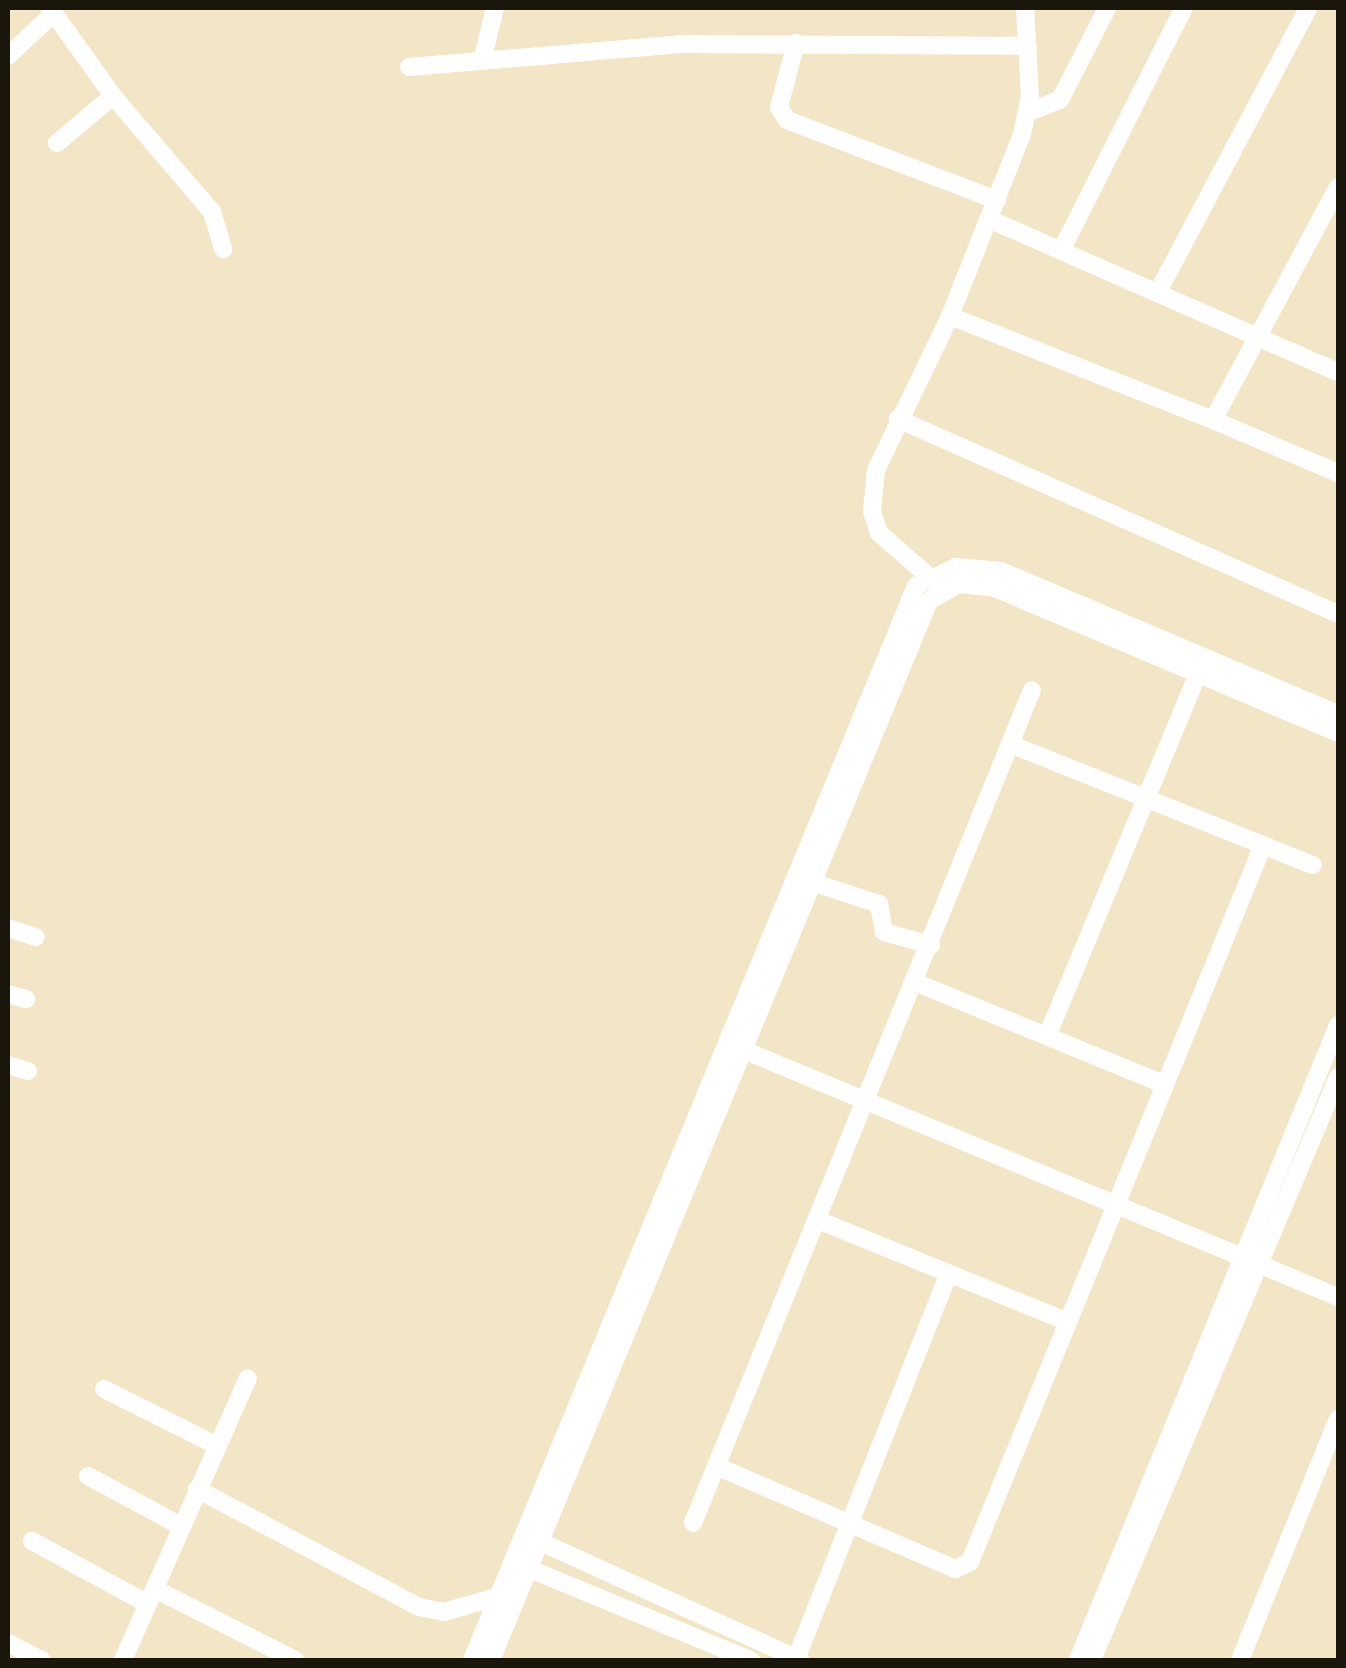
<!DOCTYPE html>
<style>
body{margin:0}
#map{position:relative;width:1346px;height:1668px;overflow:hidden;background:#f3e6c6;font-family:Literata,serif}
div>[style]{position:absolute}
[style*='--x']{left:calc(var(--x)*1px);top:calc(var(--y)*1px);width:calc(var(--w)*1px);rotate:calc(var(--a)*1deg)}
.minor>*{height:18px;margin:-9px;padding:0 9px;transform-origin:9px;border-radius:9px;background:#fff}
span{translate:-50% -50%;white-space:nowrap;text-align:center;line-height:1.15;-webkit-text-stroke:10px #f3e6c6;paint-order:stroke}
.frame{position:absolute;inset:0;border:10px solid #1b160b;pointer-events:none}
</style>
<div id="map">
<div class="minor">
<div style="--x:50;--y:8;--w:108;--a:54.4"></div>
<div style="--x:113;--y:96;--w:153;--a:49.5"></div>
<div style="--x:212;--y:212;--w:39;--a:73"></div>
<div style="--x:796;--y:43;--w:66;--a:104.9"></div>
<div style="--x:779;--y:107;--w:15;--a:58"></div>
<div style="--x:787;--y:120;--w:225;--a:20.9"></div>
<div style="--x:8;--y:56;--w:63;--a:-43.1"></div>
<div style="--x:483;--y:57;--w:50;--a:-76.2"></div>
<div style="--x:409;--y:67;--w:273;--a:-4.8"></div>
<div style="--x:681;--y:44;--w:347;--a:0.3"></div>
<div style="--x:1027;--y:113;--w:35;--a:-22"></div>
<div style="--x:1060;--y:100;--w:103;--a:-62.9"></div>
<div style="--x:57;--y:143;--w:73;--a:-40"></div>
<div style="--x:1338;--y:187;--w:264;--a:118.2"></div>
<div style="--x:1213;--y:420;--w:136;--a:23"></div>
<div style="--x:991;--y:220;--w:379;--a:23.7"></div>
<div style="--x:1062;--y:249;--w:270;--a:-63.2"></div>
<div style="--x:1159;--y:290;--w:319;--a:-62.1"></div>
<div style="--x:950;--y:316;--w:283;--a:21.6"></div>
<div style="--x:898;--y:419;--w:481;--a:23.9"></div>
<div style="--x:936;--y:583;--w:76;--a:-138.7"></div>
<div style="--x:879;--y:533;--w:23;--a:-108"></div>
<div style="--x:872;--y:511;--w:41;--a:-84.4"></div>
<div style="--x:876;--y:470;--w:171;--a:-64.3"></div>
<div style="--x:950;--y:316;--w:196;--a:-68.4"></div>
<div style="--x:1022;--y:134;--w:38;--a:-78"></div>
<div style="--x:1030;--y:97;--w:89;--a:-93.2"></div>
<div style="--x:1010;--y:744;--w:326;--a:21.8"></div>
<div style="--x:812;--y:882;--w:71;--a:18.2"></div>
<div style="--x:879;--y:904;--w:28;--a:80"></div>
<div style="--x:884;--y:932;--w:49;--a:15.5"></div>
<div style="--x:8;--y:928;--w:29;--a:18"></div>
<div style="--x:917;--y:983;--w:266;--a:22.3"></div>
<div style="--x:8;--y:994;--w:19;--a:16"></div>
<div style="--x:1048;--y:1034;--w:395;--a:-67.4"></div>
<div style="--x:734;--y:1046;--w:654;--a:22.57"></div>
<div style="--x:8;--y:1065;--w:21;--a:17"></div>
<div style="--x:818;--y:1220;--w:268;--a:22.2"></div>
<div style="--x:104;--y:1389;--w:125;--a:26.6"></div>
<div style="--x:716;--y:1466;--w:260;--a:23.3"></div>
<div style="--x:955;--y:1569;--w:17;--a:-25"></div>
<div style="--x:970;--y:1562;--w:775;--a:-67.77"></div>
<div style="--x:88;--y:1476;--w:106;--a:28.3"></div>
<div style="--x:197;--y:1489;--w:251;--a:28"></div>
<div style="--x:419;--y:1607;--w:25;--a:11"></div>
<div style="--x:444;--y:1612;--w:61;--a:-16.1"></div>
<div style="--x:693;--y:1523;--w:899;--a:-67.86"></div>
<div style="--x:530;--y:1537;--w:297;--a:24.5"></div>
<div style="--x:32;--y:1541;--w:132;--a:28.5"></div>
<div style="--x:520;--y:1565;--w:250;--a:22.4"></div>
<div style="--x:155;--y:1589;--w:157;--a:26.9"></div>
<div style="--x:8;--y:1643;--w:38;--a:27"></div>
<div style="--x:796;--y:1659;--w:413;--a:-68.4"></div>
<div style="--x:123;--y:1660;--w:308;--a:-66.1"></div>
<div style="--x:472;--y:1660;--w:1162;--a:-67.54"></div>
<div style="--x:916;--y:586;--w:44;--a:-25.4"></div>
<div style="--x:956;--y:567;--w:45;--a:5.1"></div>
<div style="--x:1001;--y:571;--w:366;--a:23"></div>
<div style="--x:491;--y:1660;--w:1146;--a:-67.53"></div>
<div style="--x:929;--y:601;--w:34;--a:-30"></div>
<div style="--x:959;--y:584;--w:36;--a:6"></div>
<div style="--x:995;--y:588;--w:372;--a:22.9"></div>
<div style="--x:1078;--y:1660;--w:686;--a:-67.73"></div>
<div style="--x:1092;--y:1660;--w:633;--a:-67.12"></div>
<div style="--x:1240;--y:1660;--w:260;--a:-67.9"></div>
</div>
<div class="frame"></div>
</div>
